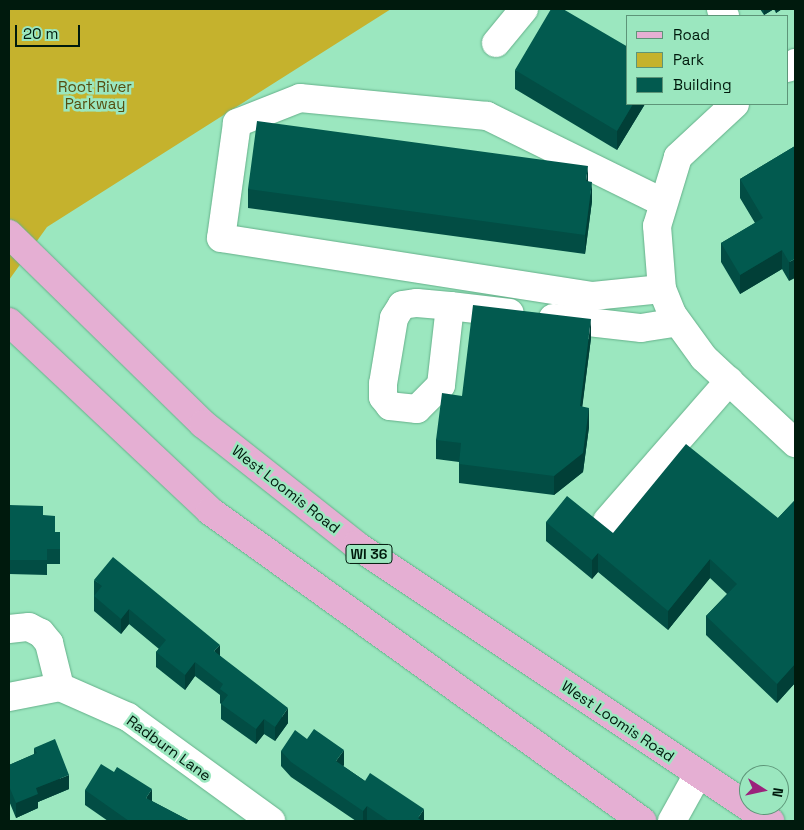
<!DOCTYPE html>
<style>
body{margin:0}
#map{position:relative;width:804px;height:830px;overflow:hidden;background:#9be7bf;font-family:"Space Grotesk",sans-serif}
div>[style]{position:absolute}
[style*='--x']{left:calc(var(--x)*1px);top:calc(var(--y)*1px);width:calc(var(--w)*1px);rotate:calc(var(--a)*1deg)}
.green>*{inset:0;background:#c5b22d}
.roads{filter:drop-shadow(0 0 1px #65b08a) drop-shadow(0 0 1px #65b08a)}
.minor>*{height:28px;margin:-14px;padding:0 14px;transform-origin:14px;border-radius:14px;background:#fff}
.major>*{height:28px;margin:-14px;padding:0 14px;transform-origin:14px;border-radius:14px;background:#e5afd3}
.wall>*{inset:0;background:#024d44}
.shaded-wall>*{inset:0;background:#013f37}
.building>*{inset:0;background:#025a4f}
span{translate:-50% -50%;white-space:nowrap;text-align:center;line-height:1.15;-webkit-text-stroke:5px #9be7bf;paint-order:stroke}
.shield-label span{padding:1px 4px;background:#9be7bf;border:1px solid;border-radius:4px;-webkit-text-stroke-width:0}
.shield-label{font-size:14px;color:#001a0d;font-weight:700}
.park-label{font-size:15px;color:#564d0f}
.street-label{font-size:15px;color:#001a0d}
.frame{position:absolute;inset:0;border:10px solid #001a0d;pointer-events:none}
.legend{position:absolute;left:626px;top:15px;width:162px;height:90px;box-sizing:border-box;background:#9be7bf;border:1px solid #5d9578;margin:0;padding:6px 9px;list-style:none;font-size:15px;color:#001a0d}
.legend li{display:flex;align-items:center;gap:10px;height:25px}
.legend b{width:25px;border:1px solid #5d9578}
.north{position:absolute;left:739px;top:765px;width:50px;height:50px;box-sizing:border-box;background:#9be7bf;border:1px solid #5d9578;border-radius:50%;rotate:100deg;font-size:14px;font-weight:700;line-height:20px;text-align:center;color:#001a0d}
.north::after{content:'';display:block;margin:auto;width:18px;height:22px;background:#9b227c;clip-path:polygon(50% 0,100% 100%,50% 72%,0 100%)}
.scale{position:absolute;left:15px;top:25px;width:65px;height:22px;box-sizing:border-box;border:2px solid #001a0d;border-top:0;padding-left:6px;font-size:15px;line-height:18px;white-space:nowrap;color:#001a0d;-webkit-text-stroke:4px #9be7bf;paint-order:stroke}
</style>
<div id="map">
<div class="green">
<div style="clip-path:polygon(9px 9px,391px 9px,47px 227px,9px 280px)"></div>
</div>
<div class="roads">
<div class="minor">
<div style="--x:721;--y:9;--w:8;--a:60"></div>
<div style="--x:496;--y:43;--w:44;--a:-50.5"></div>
<div style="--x:788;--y:68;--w:9;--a:-36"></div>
<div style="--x:735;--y:104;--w:78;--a:137.1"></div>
<div style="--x:678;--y:157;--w:72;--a:106.9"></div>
<div style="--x:657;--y:226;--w:63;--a:85.5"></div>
<div style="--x:662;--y:289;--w:27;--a:68"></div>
<div style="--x:672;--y:314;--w:54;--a:54"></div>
<div style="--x:704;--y:358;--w:125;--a:43"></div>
<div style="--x:662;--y:202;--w:195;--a:-153.8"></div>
<div style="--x:487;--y:116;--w:188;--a:-174.5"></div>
<div style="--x:300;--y:98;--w:68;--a:158.4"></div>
<div style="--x:237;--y:123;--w:116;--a:97.9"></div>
<div style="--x:221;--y:238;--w:376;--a:8.9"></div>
<div style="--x:593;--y:296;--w:69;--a:-5.8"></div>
<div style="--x:450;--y:306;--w:80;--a:96.5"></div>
<div style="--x:441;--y:385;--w:34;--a:135"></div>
<div style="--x:417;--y:409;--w:27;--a:-174"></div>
<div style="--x:390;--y:406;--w:11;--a:-128"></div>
<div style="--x:383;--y:397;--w:13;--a:-90"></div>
<div style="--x:383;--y:384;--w:67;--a:-80.5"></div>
<div style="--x:394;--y:318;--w:15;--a:-58"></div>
<div style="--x:402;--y:305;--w:15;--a:-8"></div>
<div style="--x:417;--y:303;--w:33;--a:5"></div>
<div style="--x:450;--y:306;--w:60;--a:6.7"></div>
<div style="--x:553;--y:318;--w:89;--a:6.5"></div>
<div style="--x:641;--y:328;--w:36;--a:-9"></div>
<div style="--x:607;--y:521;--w:186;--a:-48.9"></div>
<div style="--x:9;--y:629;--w:20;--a:-6"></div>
<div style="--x:29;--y:627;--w:13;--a:27"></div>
<div style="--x:41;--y:633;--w:13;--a:51"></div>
<div style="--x:49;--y:643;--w:45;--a:76"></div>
<div style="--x:60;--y:687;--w:74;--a:23.8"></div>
<div style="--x:128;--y:717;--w:177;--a:36"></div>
<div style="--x:9;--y:697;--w:52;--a:-11.1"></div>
<div style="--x:672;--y:821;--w:54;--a:-61"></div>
</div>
<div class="major">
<div style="--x:9;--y:234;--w:272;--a:44.4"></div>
<div style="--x:203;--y:424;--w:195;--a:38.3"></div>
<div style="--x:356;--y:545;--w:498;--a:33.7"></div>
<div style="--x:9;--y:322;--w:276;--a:43.2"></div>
<div style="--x:210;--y:511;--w:532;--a:35.66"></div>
</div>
</div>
<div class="wall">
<div style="clip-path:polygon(760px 9px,782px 9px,776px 13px,774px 9px,764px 15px)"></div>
<div style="clip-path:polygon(515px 70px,628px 104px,645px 104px,617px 150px,515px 89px)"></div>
<div style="clip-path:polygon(795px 146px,789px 281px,782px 269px,740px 294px,721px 262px,721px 243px,755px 223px,740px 198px,740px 179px)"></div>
<div style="clip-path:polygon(588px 181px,592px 201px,585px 254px,248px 208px,248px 189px)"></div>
<div style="clip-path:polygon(591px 338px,582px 407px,589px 427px,583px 472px,554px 495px,459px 483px,459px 462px,436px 459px,436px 440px,462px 396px)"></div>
<div style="clip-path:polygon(795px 500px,795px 683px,777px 703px,706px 635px,706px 616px,727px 594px,710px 578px,668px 630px,598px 572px,592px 579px,546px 541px,546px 522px,613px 533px,778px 518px)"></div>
<div style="clip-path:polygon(9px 505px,43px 515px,55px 532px,60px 532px,60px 564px,47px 564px,47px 575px,9px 574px)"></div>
<div style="clip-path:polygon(94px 580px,220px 656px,288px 723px,275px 741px,264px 734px,256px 744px,221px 719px,221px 704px,220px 703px,220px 695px,195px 676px,185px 690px,156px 667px,156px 652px,159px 649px,129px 624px,121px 634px,94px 611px)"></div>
<div style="clip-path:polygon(34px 748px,69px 789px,38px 802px,38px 808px,16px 818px,9px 801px,9px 765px,34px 754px)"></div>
<div style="clip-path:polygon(281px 751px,344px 765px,343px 766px,424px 821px,356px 821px,291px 777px,281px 766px)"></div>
<div style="clip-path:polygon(85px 790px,152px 801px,190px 821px,108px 821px,85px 805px)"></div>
</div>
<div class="shaded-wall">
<div style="clip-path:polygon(764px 9px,774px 9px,764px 15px)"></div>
<div style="clip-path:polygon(776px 9px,782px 9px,776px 13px)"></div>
<div style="clip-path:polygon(633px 104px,645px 104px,617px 150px,617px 131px)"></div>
<div style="clip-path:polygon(588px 166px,588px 185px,586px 181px)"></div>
<div style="clip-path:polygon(592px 182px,592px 201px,585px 254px,585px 235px)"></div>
<div style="clip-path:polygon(782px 250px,782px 269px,740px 294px,740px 275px)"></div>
<div style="clip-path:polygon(795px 259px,795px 278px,789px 281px,789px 262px)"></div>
<div style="clip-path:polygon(591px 319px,591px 338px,580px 425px,580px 406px)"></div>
<div style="clip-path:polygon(589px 408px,589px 427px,583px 472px,554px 495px,554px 476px)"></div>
<div style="clip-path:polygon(598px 553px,598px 572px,592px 579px,592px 560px)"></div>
<div style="clip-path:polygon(710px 559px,710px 578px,668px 630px,668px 611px)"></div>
<div style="clip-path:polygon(129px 609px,129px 624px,121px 634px,121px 619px)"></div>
<div style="clip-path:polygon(220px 645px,220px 659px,214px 651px)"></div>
<div style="clip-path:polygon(195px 662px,195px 676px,185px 690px,185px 675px)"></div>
<div style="clip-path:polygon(795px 664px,795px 683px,777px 703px,777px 684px)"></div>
<div style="clip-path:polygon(288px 708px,288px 723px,275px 741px,275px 727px)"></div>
<div style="clip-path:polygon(264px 719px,264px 734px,256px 744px,256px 729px)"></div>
<div style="clip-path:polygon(344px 750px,344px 765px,336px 776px,336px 761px)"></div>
<div style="clip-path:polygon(69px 775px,69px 789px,38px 802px,38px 808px,16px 818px,16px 803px,36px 788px)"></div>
<div style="clip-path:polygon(152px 789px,152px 804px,146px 798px)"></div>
<div style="clip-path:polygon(367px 806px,367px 821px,363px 821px,363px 811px)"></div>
<div style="clip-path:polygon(424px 809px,424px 821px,418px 821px,418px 818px)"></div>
</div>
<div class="building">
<div style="clip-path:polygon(551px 9px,563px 9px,628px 47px,628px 104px,633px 104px,617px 131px,515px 70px)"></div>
<div style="clip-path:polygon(257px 121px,588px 166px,586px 181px,592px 182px,585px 235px,248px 189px)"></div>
<div style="clip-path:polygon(795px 146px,795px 259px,789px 262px,782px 250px,740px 275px,721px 243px,763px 218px,740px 179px)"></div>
<div style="clip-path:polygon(473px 305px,591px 319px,580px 406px,589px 408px,583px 453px,554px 476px,459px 464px,461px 443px,436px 440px,442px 393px,462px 396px)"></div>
<div style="clip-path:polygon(686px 444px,778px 518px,795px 500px,795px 664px,777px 684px,706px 616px,737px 584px,710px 559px,668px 611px,598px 553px,592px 560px,546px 522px,567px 496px,613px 533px)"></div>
<div style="clip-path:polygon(9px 505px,43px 506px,43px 515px,55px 516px,55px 532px,60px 532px,60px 549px,47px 549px,47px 560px,9px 560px)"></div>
<div style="clip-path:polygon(113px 557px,220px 645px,214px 651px,288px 708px,275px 727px,264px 719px,256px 729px,221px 704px,228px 695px,220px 689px,223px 684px,195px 662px,185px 675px,156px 652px,166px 640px,129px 609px,121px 619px,94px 596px,102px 586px,94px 580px)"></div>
<div style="clip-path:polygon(314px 729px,344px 750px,336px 761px,365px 781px,370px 773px,424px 809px,418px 818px,422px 821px,389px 821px,367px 806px,363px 811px,291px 762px,281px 751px,295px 730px,307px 739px)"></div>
<div style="clip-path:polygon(55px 739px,69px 775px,36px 788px,38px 794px,16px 803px,9px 786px,9px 765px,37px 753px,34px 748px)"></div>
<div style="clip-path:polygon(101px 764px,114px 772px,117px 767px,152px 789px,146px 798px,190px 821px,129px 821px,85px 790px)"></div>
</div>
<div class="shield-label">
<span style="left:369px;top:554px">WI 36</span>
</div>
<div class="park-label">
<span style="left:95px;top:95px">Root River<br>Parkway</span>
</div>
<div class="street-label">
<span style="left:286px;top:489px;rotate:38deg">West Loomis Road</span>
<span style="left:618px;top:721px;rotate:34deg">West Loomis Road</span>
<span style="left:169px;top:748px;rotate:36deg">Radburn Lane</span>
</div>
<div class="frame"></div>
<ul class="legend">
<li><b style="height:6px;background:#e5afd3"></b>Road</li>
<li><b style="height:14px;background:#c5b22d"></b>Park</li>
<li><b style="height:14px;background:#025a4f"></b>Building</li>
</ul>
<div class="north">N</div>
<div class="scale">20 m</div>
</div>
